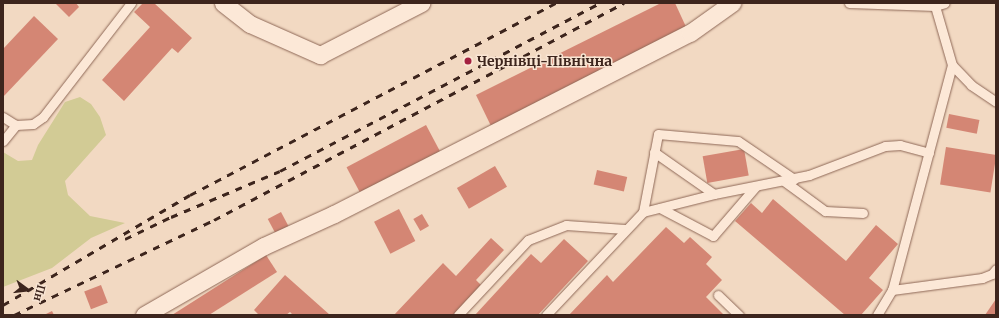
<!DOCTYPE html>
<meta charset="utf-8">
<style>
body{margin:0}
#map{position:relative;width:999px;height:318px;overflow:hidden;background:#f2d9c2;font-family:Merriweather,serif}
div>[style]{position:absolute}
[style*='--x']{left:calc(var(--x)*1px);top:calc(var(--y)*1px);width:calc(var(--w)*1px);rotate:calc(var(--a)*1deg)}
.green>*{inset:0;background:#d2cb95}
.building>*{inset:0;background:#d48674;transform-origin:0 0}
.roads{filter:drop-shadow(0 0 1px #8e6857) drop-shadow(0 0 1px #8e6857)}
.service>*{height:9px;margin:-4.5px;padding:0 4.5px;transform-origin:4.5px;border-radius:4.5px;background:#fce8d7}
.minor>*{height:17px;margin:-8.5px;padding:0 8.5px;transform-origin:8.5px;border-radius:8.5px;background:#fce8d7}
.rail>*{height:3px;margin-top:-1.5px;transform-origin:0;background:repeating-linear-gradient(90deg,#3d251d 0 7px,transparent 0 14px)}
.dots>*{width:11px;height:11px;translate:-50% -50%;box-sizing:border-box;border:2px solid #f9e5d3;border-radius:50%}
span{translate:-50% -50%;white-space:nowrap;text-align:center;line-height:1.15;-webkit-text-stroke:3px #f9e5d3;paint-order:stroke}
.poi-label{font-size:14px;color:#3d251d;font-weight:700}
.left{translate:0 -50%;text-align:left}
.frame{position:absolute;inset:0;border:4px solid #3d251d;pointer-events:none}
.north{position:absolute;left:8px;top:270px;width:40px;height:40px;-webkit-text-stroke:3px #f9e5d3;paint-order:stroke;rotate:105deg;font-size:11px;font-weight:700;line-height:16px;text-align:center;color:#3d251d}
.north::after{content:'';display:block;margin:auto;width:14px;height:18px;background:#3d251d;clip-path:polygon(50% 0,100% 100%,50% 72%,0 100%)}
</style>
<div id="map">
<div class="green">
<div style="clip-path:polygon(80px 97px,91px 104px,100px 117px,106px 135px,65px 181px,68px 195px,90px 216px,125px 223px,91px 238px,52px 268px,3px 287px,3px 152px,18px 161px,32px 160px,38px 145px,65px 102px)"></div>
</div>
<div class="building">
<div style="clip-path:polygon(55px 3px,76px 3px,79px 7px,69px 17px)"></div>
<div style="clip-path:polygon(143px 3px,154px 3px,192px 38px,178px 53px,172px 48px,124px 101px,102px 80px,150px 27px,134px 12px)"></div>
<div style="clip-path:polygon(661px 3px,675px 3px,687px 29px,491px 126px,476px 95px)"></div>
<div style="clip-path:polygon(34px 16px,58px 39px,3px 97px,3px 49px)"></div>
<div style="left:949px;top:114px;width:31px;height:14px;rotate:11deg"></div>
<div style="left:426px;top:125px;width:30px;height:90px;rotate:62deg"></div>
<div style="left:946px;top:147px;width:51px;height:38px;rotate:9deg"></div>
<div style="left:744px;top:149px;width:27px;height:42px;rotate:80deg"></div>
<div style="left:495px;top:166px;width:24px;height:44px;rotate:60deg"></div>
<div style="left:597px;top:170px;width:31px;height:15px;rotate:13deg"></div>
<div style="clip-path:polygon(773px 199px,846px 261px,876px 225px,898px 244px,869px 278px,883px 290px,861px 315px,845px 315px,735px 221px,751px 203px,762px 213px)"></div>
<div style="left:399px;top:209px;width:36px;height:28px;rotate:63deg"></div>
<div style="left:281px;top:212px;width:17px;height:15px;rotate:62deg"></div>
<div style="left:422px;top:214px;width:14px;height:10px;rotate:60deg"></div>
<div style="clip-path:polygon(666px 227px,684px 243px,690px 237px,712px 257px,706px 264px,722px 280px,706px 297px,724px 315px,569px 315px,607px 275px,613px 282px)"></div>
<div style="clip-path:polygon(491px 238px,504px 250px,476px 280px,481px 285px,453px 315px,394px 315px,443px 263px,456px 276px)"></div>
<div style="clip-path:polygon(564px 239px,588px 261px,538px 315px,475px 315px,531px 254px,541px 263px)"></div>
<div style="clip-path:polygon(266px 255px,277px 272px,209px 315px,172px 315px)"></div>
<div style="clip-path:polygon(285px 275px,330px 315px,293px 315px,290px 312px,286px 315px,259px 315px,254px 310px)"></div>
<div style="left:101px;top:285px;width:19px;height:18px;rotate:69deg"></div>
<div style="clip-path:polygon(996px 299px,996px 315px,985px 315px)"></div>
<div style="clip-path:polygon(52px 311px,54px 315px,44px 315px)"></div>
</div>
<div class="roads">
<div class="service">
<div style="--x:849;--y:3;--w:86;--a:2"></div>
<div style="--x:935;--y:6;--w:61;--a:73.9"></div>
<div style="--x:952;--y:65;--w:233;--a:104.9"></div>
<div style="--x:892;--y:290;--w:29;--a:121"></div>
<div style="--x:935;--y:6;--w:10;--a:-17"></div>
<div style="--x:952;--y:65;--w:28;--a:46"></div>
<div style="--x:971;--y:85;--w:30;--a:34"></div>
<div style="--x:3;--y:117;--w:15;--a:32"></div>
<div style="--x:16;--y:125;--w:17;--a:-3"></div>
<div style="--x:33;--y:124;--w:12;--a:-35"></div>
<div style="--x:43;--y:117;--w:144;--a:-52.3"></div>
<div style="--x:3;--y:141;--w:21;--a:-51"></div>
<div style="--x:654;--y:152;--w:73;--a:35"></div>
<div style="--x:784;--y:181;--w:51;--a:36.2"></div>
<div style="--x:825;--y:211;--w:38;--a:3"></div>
<div style="--x:660;--y:208;--w:60;--a:27.8"></div>
<div style="--x:713;--y:236;--w:66;--a:-49.3"></div>
<div style="--x:643;--y:212;--w:79;--a:-79.1"></div>
<div style="--x:658;--y:134;--w:80;--a:5"></div>
<div style="--x:738;--y:141;--w:68;--a:34.2"></div>
<div style="--x:892;--y:290;--w:91;--a:-7.6"></div>
<div style="--x:982;--y:278;--w:11;--a:-22"></div>
<div style="--x:992;--y:274;--w:6;--a:-51"></div>
<div style="--x:718;--y:295;--w:29;--a:44"></div>
<div style="--x:458;--y:315;--w:103;--a:-47"></div>
<div style="--x:528;--y:240;--w:41;--a:-21.5"></div>
<div style="--x:566;--y:225;--w:59;--a:3.9"></div>
<div style="--x:546;--y:315;--w:141;--a:-46.7"></div>
<div style="--x:643;--y:212;--w:73;--a:-14.2"></div>
<div style="--x:714;--y:194;--w:97;--a:-11.3"></div>
<div style="--x:809;--y:175;--w:81;--a:-20.9"></div>
<div style="--x:885;--y:146;--w:15;--a:-4"></div>
<div style="--x:900;--y:145;--w:30;--a:15"></div>
</div>
<div class="minor">
<div style="--x:223;--y:3;--w:34;--a:38"></div>
<div style="--x:250;--y:24;--w:77;--a:23.9"></div>
<div style="--x:320;--y:55;--w:114;--a:-27.2"></div>
<div style="--x:144;--y:315;--w:138;--a:-29.9"></div>
<div style="--x:264;--y:246;--w:77;--a:-24.6"></div>
<div style="--x:334;--y:214;--w:399;--a:-27"></div>
<div style="--x:690;--y:33;--w:52;--a:-35.5"></div>
</div>
</div>
<div class="rail">
<div style="--x:125;--y:239;--w:51;--a:-25.6"></div>
<div style="--x:171;--y:217;--w:118;--a:-22.9"></div>
<div style="--x:280;--y:171;--w:361;--a:-27.7"></div>
<div style="--x:3;--y:305;--w:217;--a:-30.5"></div>
<div style="--x:190;--y:195;--w:413;--a:-27.7"></div>
<div style="--x:14;--y:315;--w:221;--a:-25.4"></div>
<div style="--x:214;--y:220;--w:464;--a:-27.9"></div>
</div>
<div class="dots">
<div style="left:468px;top:61px;background:#a32140"></div>
</div>
<div class="poi-label">
<span class="left" style="left:477px;top:61px">Чернівці-Північна</span>
</div>
<div class="frame"></div>
<div class="north">Пн</div>
</div>
